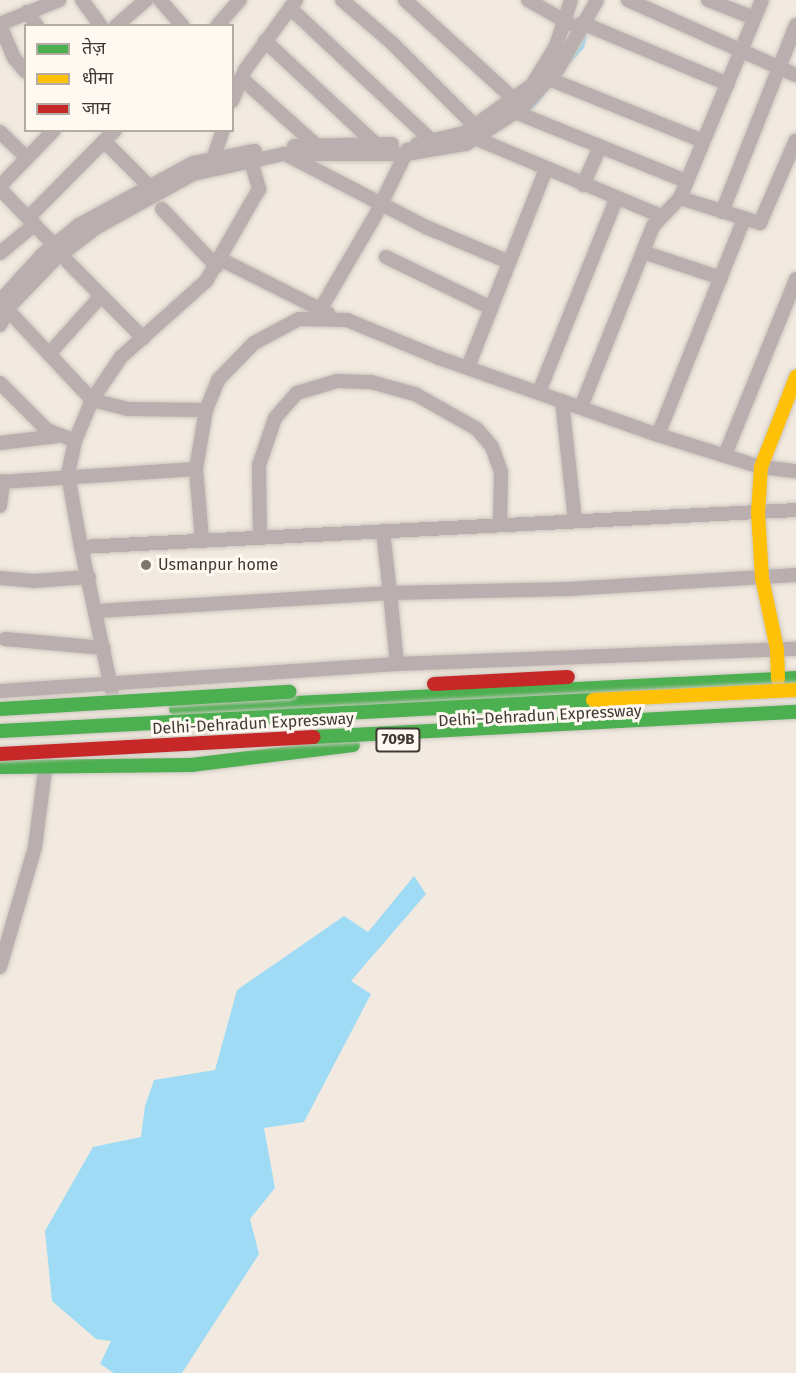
<!DOCTYPE html>
<meta charset="utf-8">
<style>
body{margin:0}
#map{position:relative;width:796px;height:1373px;overflow:hidden;background:#f2eae0;font-family:"Fira Sans","Noto Sans Devanagari",sans-serif}
div>[style]{position:absolute}
[style*='--x']{left:calc(var(--x)*1px);top:calc(var(--y)*1px);width:calc(var(--w)*1px);rotate:calc(var(--a)*1deg)}
.water>*{inset:0;background:#9fdbf4}
.stream>*{height:4px;margin:-2px;padding:0 2px;transform-origin:2px;border-radius:2px;background:#9fdbf4}
.roads{filter:drop-shadow(0 0 2px #ccc7bf) drop-shadow(0 0 2px #ccc7bf)}
.street>*{height:14px;margin:-7px;padding:0 7px;transform-origin:7px;border-radius:7px;background:#baaeaf}
.fast>*{height:14px;margin:-7px;padding:0 7px;transform-origin:7px;border-radius:7px;background:#4caf50}
.slow>*{height:14px;margin:-7px;padding:0 7px;transform-origin:7px;border-radius:7px;background:#ffc107}
.jam>*{height:14px;margin:-7px;padding:0 7px;transform-origin:7px;border-radius:7px;background:#c62828}
.bridges{filter:drop-shadow(0 0 2px #ccc7bf) drop-shadow(0 0 2px #ccc7bf)}
.fast-bridge>*{height:14px;margin:-7px;padding:0 7px;transform-origin:7px;border-radius:7px;background:#4caf50}
.slow-bridge>*{height:14px;margin:-7px;padding:0 7px;transform-origin:7px;border-radius:7px;background:#ffc107}
.jam-bridge>*{height:14px;margin:-7px;padding:0 7px;transform-origin:7px;border-radius:7px;background:#c62828}
.dots>*{width:16px;height:16px;translate:-50% -50%;box-sizing:border-box;border:3px solid #fff9f2;border-radius:50%}
span{translate:-50% -50%;white-space:nowrap;text-align:center;line-height:1.15;-webkit-text-stroke:6px #fff9f2;paint-order:stroke}
.shield-label span{padding:2px 4px;background:#fff9f2;border:2px solid;border-radius:4px;-webkit-text-stroke-width:0}
.shield-label{font-size:15px;color:#3e3932;font-weight:700}
.poi-label{font-size:16px;color:#3e3932}
.left{translate:0 -50%;text-align:left}
.street-label{font-size:16px;color:#3e3932}
.legend{position:absolute;left:24px;top:24px;width:210px;height:108px;box-sizing:border-box;background:#fff9f2;border:2px solid #b2aca5;margin:0;padding:8px 10px;list-style:none;font-size:18px;color:#3e3932}
.legend li{display:flex;align-items:center;gap:12px;height:30px}
.legend b{width:30px;border:2px solid #b2aca5}
</style>
<div id="map">
<div class="water">
<div style="clip-path:polygon(414px 876px,426px 894px,351px 981px,371px 994px,304px 1122px,264px 1128px,275px 1188px,250px 1219px,259px 1254px,182px 1373px,114px 1373px,100px 1364px,111px 1341px,96px 1339px,52px 1301px,45px 1231px,93px 1147px,141px 1137px,145px 1106px,154px 1080px,215px 1070px,237px 990px,344px 916px,368px 932px)"></div>
</div>
<div class="stream">
<div style="--x:569;--y:62;--w:20;--a:-49"></div>
<div style="--x:582;--y:47;--w:10;--a:-73"></div>
<div style="--x:527;--y:113;--w:23;--a:-49"></div>
</div>
<div class="roads">
<div class="street">
<div style="--x:82;--y:0;--w:32;--a:54"></div>
<div style="--x:160;--y:0;--w:35;--a:49"></div>
<div style="--x:342;--y:0;--w:66;--a:40.7"></div>
<div style="--x:392;--y:43;--w:116;--a:45"></div>
<div style="--x:405;--y:0;--w:149;--a:42.3"></div>
<div style="--x:528;--y:0;--w:48;--a:29.7"></div>
<div style="--x:628;--y:0;--w:184;--a:24.1"></div>
<div style="--x:708;--y:0;--w:49;--a:21.4"></div>
<div style="--x:290;--y:8;--w:195;--a:43.1"></div>
<div style="--x:27;--y:12;--w:17;--a:54"></div>
<div style="--x:582;--y:23;--w:158;--a:22.7"></div>
<div style="--x:0;--y:24;--w:64;--a:-22.1"></div>
<div style="--x:0;--y:25;--w:36;--a:67"></div>
<div style="--x:14;--y:58;--w:18;--a:49"></div>
<div style="--x:116;--y:26;--w:40;--a:-41"></div>
<div style="--x:217;--y:26;--w:35;--a:-49"></div>
<div style="--x:265;--y:41;--w:151;--a:42.9"></div>
<div style="--x:241;--y:78;--w:101;--a:41.8"></div>
<div style="--x:549;--y:79;--w:166;--a:21.9"></div>
<div style="--x:232;--y:101;--w:34;--a:-67"></div>
<div style="--x:245;--y:70;--w:87;--a:-53.9"></div>
<div style="--x:515;--y:112;--w:184;--a:22"></div>
<div style="--x:0;--y:132;--w:37;--a:44"></div>
<div style="--x:470;--y:136;--w:205;--a:22.7"></div>
<div style="--x:104;--y:141;--w:64;--a:45"></div>
<div style="--x:417;--y:144;--w:48;--a:-13.2"></div>
<div style="--x:464;--y:133;--w:83;--a:-35.2"></div>
<div style="--x:532;--y:85;--w:46;--a:-58.4"></div>
<div style="--x:556;--y:46;--w:48;--a:-71.9"></div>
<div style="--x:294;--y:146;--w:98;--a:-1.2"></div>
<div style="--x:248;--y:152;--w:39;--a:73"></div>
<div style="--x:259;--y:189;--w:106;--a:119.9"></div>
<div style="--x:206;--y:281;--w:114;--a:138.2"></div>
<div style="--x:121;--y:357;--w:52;--a:124"></div>
<div style="--x:92;--y:400;--w:44;--a:112.5"></div>
<div style="--x:75;--y:441;--w:35;--a:102"></div>
<div style="--x:68;--y:475;--w:73;--a:79.8"></div>
<div style="--x:81;--y:547;--w:716;--a:-2.96"></div>
<div style="--x:287;--y:155;--w:157;--a:27.4"></div>
<div style="--x:426;--y:227;--w:90;--a:22.9"></div>
<div style="--x:214;--y:156;--w:28;--a:-71"></div>
<div style="--x:583;--y:185;--w:42;--a:-65.9"></div>
<div style="--x:0;--y:186;--w:78;--a:-46"></div>
<div style="--x:0;--y:189;--w:78;--a:46"></div>
<div style="--x:680;--y:198;--w:84;--a:17.4"></div>
<div style="--x:760;--y:223;--w:90;--a:-66.6"></div>
<div style="--x:162;--y:209;--w:79;--a:46.5"></div>
<div style="--x:722;--y:212;--w:201;--a:-68.4"></div>
<div style="--x:29;--y:217;--w:122;--a:-45.3"></div>
<div style="--x:643;--y:252;--w:82;--a:18.4"></div>
<div style="--x:0;--y:253;--w:45;--a:-39.6"></div>
<div style="--x:386;--y:257;--w:117;--a:25.9"></div>
<div style="--x:220;--y:259;--w:121;--a:26.6"></div>
<div style="--x:68;--y:262;--w:107;--a:45.4"></div>
<div style="--x:0;--y:301;--w:64;--a:-47.5"></div>
<div style="--x:43;--y:254;--w:46;--a:-38.9"></div>
<div style="--x:79;--y:225;--w:130;--a:-28.5"></div>
<div style="--x:193;--y:163;--w:63;--a:-11"></div>
<div style="--x:2;--y:304;--w:132;--a:46.8"></div>
<div style="--x:92;--y:400;--w:36;--a:14"></div>
<div style="--x:127;--y:409;--w:79;--a:0.7"></div>
<div style="--x:320;--y:310;--w:111;--a:-59.7"></div>
<div style="--x:376;--y:214;--w:72;--a:-63.8"></div>
<div style="--x:0;--y:325;--w:20;--a:-63"></div>
<div style="--x:9;--y:307;--w:65;--a:-46.2"></div>
<div style="--x:54;--y:260;--w:54;--a:-37.5"></div>
<div style="--x:97;--y:227;--w:110;--a:-28.9"></div>
<div style="--x:193;--y:174;--w:93;--a:-12.4"></div>
<div style="--x:284;--y:154;--w:122;--a:0"></div>
<div style="--x:406;--y:154;--w:61;--a:-9.5"></div>
<div style="--x:466;--y:144;--w:67;--a:-32.7"></div>
<div style="--x:522;--y:108;--w:53;--a:-47.3"></div>
<div style="--x:558;--y:69;--w:79;--a:-60.5"></div>
<div style="--x:49;--y:354;--w:78;--a:-48.1"></div>
<div style="--x:468;--y:367;--w:213;--a:-68.5"></div>
<div style="--x:0;--y:383;--w:66;--a:45"></div>
<div style="--x:47;--y:430;--w:30;--a:21"></div>
<div style="--x:539;--y:392;--w:208;--a:-68.2"></div>
<div style="--x:562;--y:401;--w:120;--a:83.8"></div>
<div style="--x:581;--y:407;--w:195;--a:-68.3"></div>
<div style="--x:653;--y:226;--w:39;--a:-46"></div>
<div style="--x:680;--y:198;--w:214;--a:-67.5"></div>
<div style="--x:658;--y:435;--w:232;--a:-68.3"></div>
<div style="--x:0;--y:443;--w:58;--a:-6.9"></div>
<div style="--x:725;--y:455;--w:190;--a:-68"></div>
<div style="--x:0;--y:482;--w:196;--a:-3.8"></div>
<div style="--x:0;--y:506;--w:25;--a:-83"></div>
<div style="--x:260;--y:538;--w:73;--a:-90.8"></div>
<div style="--x:259;--y:465;--w:50;--a:-71.2"></div>
<div style="--x:275;--y:418;--w:33;--a:-49"></div>
<div style="--x:297;--y:393;--w:42;--a:-16.7"></div>
<div style="--x:337;--y:381;--w:34;--a:2"></div>
<div style="--x:371;--y:382;--w:46;--a:15.3"></div>
<div style="--x:415;--y:394;--w:71;--a:29.4"></div>
<div style="--x:477;--y:429;--w:23;--a:50"></div>
<div style="--x:492;--y:447;--w:27;--a:70"></div>
<div style="--x:501;--y:472;--w:51;--a:91.1"></div>
<div style="--x:202;--y:540;--w:71;--a:-94.8"></div>
<div style="--x:196;--y:469;--w:60;--a:-80.4"></div>
<div style="--x:206;--y:410;--w:32;--a:-68"></div>
<div style="--x:218;--y:380;--w:52;--a:-45.8"></div>
<div style="--x:254;--y:343;--w:51;--a:-28.1"></div>
<div style="--x:299;--y:319;--w:48;--a:1.2"></div>
<div style="--x:347;--y:320;--w:100;--a:22.4"></div>
<div style="--x:439;--y:358;--w:232;--a:19.4"></div>
<div style="--x:658;--y:435;--w:108;--a:17.3"></div>
<div style="--x:761;--y:467;--w:35;--a:7"></div>
<div style="--x:81;--y:547;--w:147;--a:77.9"></div>
<div style="--x:0;--y:578;--w:33;--a:5"></div>
<div style="--x:33;--y:581;--w:56;--a:-4.1"></div>
<div style="--x:97;--y:611;--w:294;--a:-3.5"></div>
<div style="--x:390;--y:593;--w:61;--a:-96.5"></div>
<div style="--x:5;--y:639;--w:99;--a:5.2"></div>
<div style="--x:397;--y:664;--w:71;--a:-95.6"></div>
<div style="--x:390;--y:593;--w:178;--a:-1.3"></div>
<div style="--x:568;--y:589;--w:228;--a:-3.5"></div>
<div style="--x:0;--y:691;--w:398;--a:-3.9"></div>
<div style="--x:397;--y:664;--w:399;--a:-2.2"></div>
<div style="--x:0;--y:967;--w:125;--a:-73.7"></div>
<div style="--x:35;--y:847;--w:86;--a:-82.6"></div>
</div>
<div class="fast">
<div style="--x:176;--y:709;--w:621;--a:-2.86"></div>
<div style="--x:0;--y:767;--w:191;--a:-0.6"></div>
<div style="--x:191;--y:765;--w:163;--a:-7"></div>
</div>
<div class="slow">
<div style="--x:778;--y:679;--w:30;--a:-92"></div>
<div style="--x:777;--y:649;--w:73;--a:-101.9"></div>
<div style="--x:762;--y:578;--w:65;--a:-93.5"></div>
<div style="--x:758;--y:513;--w:46;--a:-86.3"></div>
<div style="--x:761;--y:467;--w:97;--a:-68.7"></div>
</div>
<div class="jam">
<div style="--x:434;--y:684;--w:134;--a:-3"></div>
</div>
</div>
<div class="bridges">
<div class="fast-bridge">
<div style="--x:0;--y:709;--w:290;--a:-3.4"></div>
<div style="--x:0;--y:731;--w:594;--a:-2.99"></div>
<div style="--x:314;--y:737;--w:483;--a:-3"></div>
</div>
<div class="slow-bridge">
<div style="--x:593;--y:700;--w:203;--a:-2.8"></div>
</div>
<div class="jam-bridge">
<div style="--x:0;--y:754;--w:314;--a:-3.1"></div>
</div>
</div>
<div class="dots">
<div style="left:146px;top:565px;background:#7d776f"></div>
</div>
<div class="shield-label">
<span style="left:398px;top:740px">709B</span>
</div>
<div class="poi-label">
<span class="left" style="left:158px;top:565px">Usmanpur home</span>
</div>
<div class="street-label">
<span style="left:540px;top:716px;rotate:-3deg">Delhi–Dehradun Expressway</span>
<span style="left:253px;top:724px;rotate:-3deg">Delhi-Dehradun Expressway</span>
</div>
<ul class="legend">
<li><b style="height:8px;background:#4caf50"></b>तेज़</li>
<li><b style="height:8px;background:#ffc107"></b>धीमा</li>
<li><b style="height:8px;background:#c62828"></b>जाम</li>
</ul>
</div>
